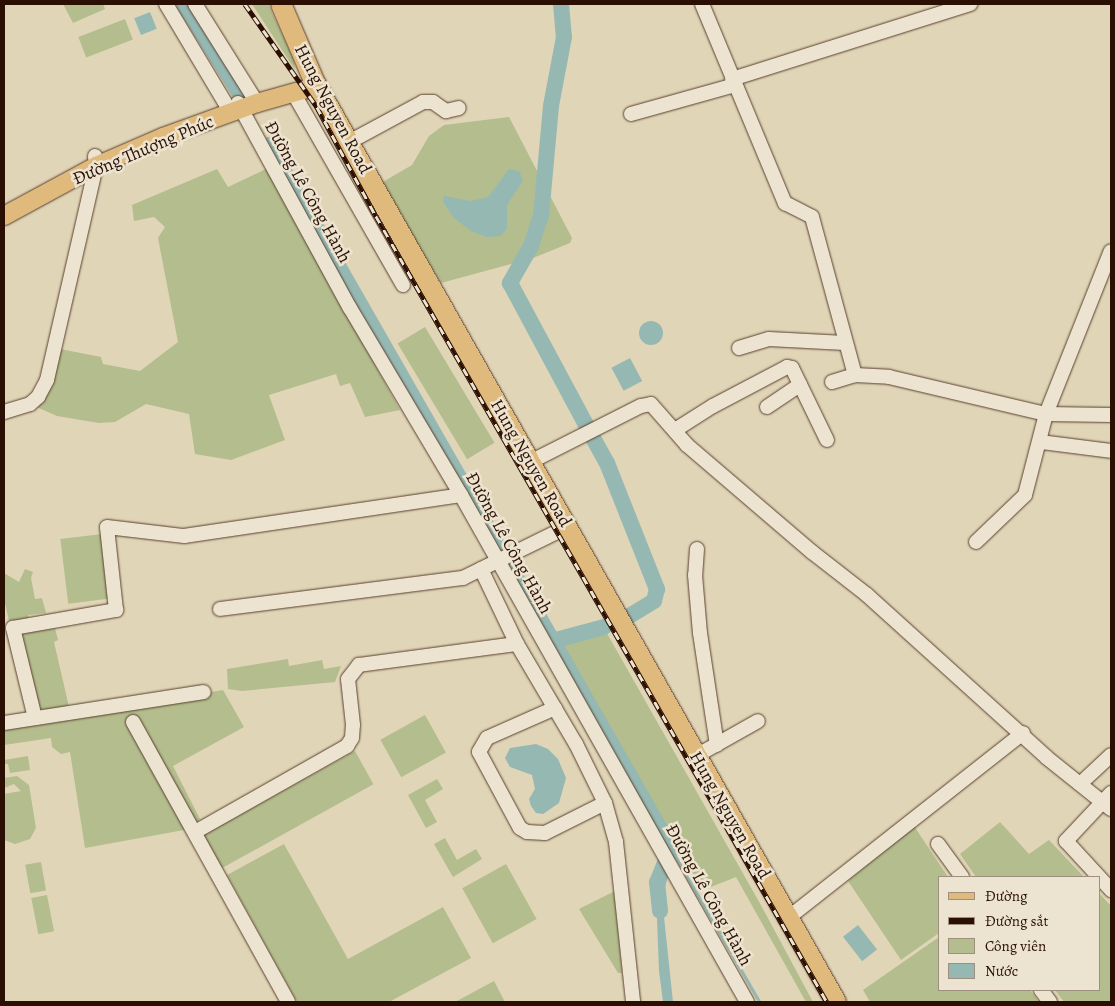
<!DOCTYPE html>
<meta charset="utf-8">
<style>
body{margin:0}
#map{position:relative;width:1115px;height:1006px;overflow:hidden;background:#e1d5b7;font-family:Alegreya,serif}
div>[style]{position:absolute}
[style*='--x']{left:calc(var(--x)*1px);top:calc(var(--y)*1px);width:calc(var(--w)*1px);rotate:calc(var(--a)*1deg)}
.green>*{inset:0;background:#b4bd8d;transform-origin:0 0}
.water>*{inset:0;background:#95b8b3;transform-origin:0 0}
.round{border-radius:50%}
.stream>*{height:2.5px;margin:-1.25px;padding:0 1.25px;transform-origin:1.25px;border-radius:1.25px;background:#95b8b3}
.river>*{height:16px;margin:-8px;padding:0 8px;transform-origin:8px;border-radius:8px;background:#95b8b3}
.roads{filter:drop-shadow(0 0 1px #58402f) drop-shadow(0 0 1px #58402f)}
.minor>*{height:14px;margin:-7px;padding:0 7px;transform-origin:7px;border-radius:7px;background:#ece4d0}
.major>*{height:18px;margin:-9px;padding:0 9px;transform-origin:9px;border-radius:9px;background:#e0ba7c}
.highway>*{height:20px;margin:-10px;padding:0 10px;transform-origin:10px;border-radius:10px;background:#e0ba7c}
.rail>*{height:4.5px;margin-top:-2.25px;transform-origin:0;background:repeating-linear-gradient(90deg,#ece4d0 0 8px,#2b0f02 0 16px);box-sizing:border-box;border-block:1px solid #2b0f02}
span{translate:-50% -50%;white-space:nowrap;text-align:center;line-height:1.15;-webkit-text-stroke:5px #ece4d0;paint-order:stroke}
.street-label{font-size:18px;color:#2b0f02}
.frame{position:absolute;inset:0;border:5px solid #2b0f02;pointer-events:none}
.legend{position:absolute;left:938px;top:876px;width:162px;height:115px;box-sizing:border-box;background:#ece4d0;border:1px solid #9f8f7e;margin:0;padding:6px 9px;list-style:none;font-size:15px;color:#2b0f02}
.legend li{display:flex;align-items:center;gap:10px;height:25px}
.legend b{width:25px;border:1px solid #9f8f7e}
</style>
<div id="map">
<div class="green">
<div style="clip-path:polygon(63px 4px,103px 4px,105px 9px,73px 23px)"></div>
<div style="clip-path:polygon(252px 4px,268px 4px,294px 60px,295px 70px)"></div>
<div style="left:125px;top:19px;width:22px;height:50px;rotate:69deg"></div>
<div style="clip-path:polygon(509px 117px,572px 238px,570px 243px,533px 258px,441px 283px,381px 183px,412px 165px,429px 136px,444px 125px)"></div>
<div style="clip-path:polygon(217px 169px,228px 187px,266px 169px,400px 410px,365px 417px,350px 383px,340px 386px,336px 374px,269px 395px,285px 440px,231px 460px,195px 454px,189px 414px,146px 404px,115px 422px,99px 423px,57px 416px,30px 404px,55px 348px,101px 357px,103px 364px,140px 371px,178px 342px,158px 238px,165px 227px,154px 217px,134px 221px,132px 205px)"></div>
<div style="left:425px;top:327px;width:135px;height:32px;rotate:59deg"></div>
<div style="left:102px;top:534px;width:65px;height:42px;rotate:83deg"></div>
<div style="clip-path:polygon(25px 569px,33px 572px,31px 578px,35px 599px,42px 598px,46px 613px,28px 615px,30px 622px,10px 625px,4px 599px,4px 573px,19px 582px)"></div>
<div style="clip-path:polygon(600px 621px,762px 907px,813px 1002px,806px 1002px,736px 877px,703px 890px,559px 645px)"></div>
<div style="clip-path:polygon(54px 624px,58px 640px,54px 642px,69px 707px,38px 710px,21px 633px)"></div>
<div style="clip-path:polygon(288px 659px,289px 666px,322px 660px,324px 669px,341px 666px,335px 682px,242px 691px,228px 689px,227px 669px)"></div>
<div style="clip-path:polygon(223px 690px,244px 727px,173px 766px,200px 819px,184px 830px,85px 848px,70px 752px,61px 754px,52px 747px,51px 738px,4px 745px,4px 728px)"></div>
<div style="left:425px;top:715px;width:43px;height:51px;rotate:61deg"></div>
<div style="left:355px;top:751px;width:38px;height:174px;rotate:61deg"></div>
<div style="clip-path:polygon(28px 756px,30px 770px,10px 773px,8px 764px,4px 764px,4px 760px)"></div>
<div style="clip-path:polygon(17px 776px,29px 785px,36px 828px,30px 839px,15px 844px,4px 840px,4px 794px,21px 791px,14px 784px,4px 788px,4px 778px)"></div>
<div style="clip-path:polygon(437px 779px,443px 789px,425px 800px,437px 822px,426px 828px,408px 795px)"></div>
<div style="clip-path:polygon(1000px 822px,1029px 854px,1049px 840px,1084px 877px,976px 877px,960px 854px)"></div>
<div style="clip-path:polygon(914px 826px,948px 877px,939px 877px,939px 933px,901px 960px,848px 881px)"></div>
<div style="clip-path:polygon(445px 838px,457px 860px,476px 849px,482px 859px,453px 877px,434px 844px)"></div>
<div style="clip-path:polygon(284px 844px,348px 959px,443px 907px,471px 958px,389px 1002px,297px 1002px,227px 875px)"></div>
<div style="left:41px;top:862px;width:29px;height:16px;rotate:80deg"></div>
<div style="left:506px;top:864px;width:63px;height:50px;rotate:61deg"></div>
<div style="clip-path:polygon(615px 891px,622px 973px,618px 973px,579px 909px)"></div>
<div style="clip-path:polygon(1099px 893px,1111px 906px,1111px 1002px,1064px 1002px,1055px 990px,1099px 990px)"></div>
<div style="left:47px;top:895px;width:37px;height:16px;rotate:79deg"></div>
<div style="clip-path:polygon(939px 937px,939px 990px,1030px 990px,1039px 1002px,870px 1002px,863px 990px)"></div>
<div style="clip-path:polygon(494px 981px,505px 1002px,455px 1002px)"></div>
</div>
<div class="water">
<div style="left:150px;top:12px;width:18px;height:17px;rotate:68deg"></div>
<div style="clip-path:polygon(509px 169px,519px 171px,523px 181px,507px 205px,507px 228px,501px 236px,487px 237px,471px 231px,454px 218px,443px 202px,444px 196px,471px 201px,488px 197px)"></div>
<div class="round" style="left:639px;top:321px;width:24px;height:24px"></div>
<div style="left:630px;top:358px;width:26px;height:21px;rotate:62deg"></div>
<div style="clip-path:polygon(536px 744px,548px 749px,558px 759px,566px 778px,559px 803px,543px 814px,536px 813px,531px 806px,529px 799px,535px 789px,532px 775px,510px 767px,505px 758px,510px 748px)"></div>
<div style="clip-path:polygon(665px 869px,668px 876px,662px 898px,673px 1002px,663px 1002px,659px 971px,656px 894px)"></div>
<div style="left:858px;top:925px;width:31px;height:19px;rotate:52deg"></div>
</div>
<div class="stream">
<div style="--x:671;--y:848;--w:178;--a:60"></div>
</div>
<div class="river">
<div style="--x:184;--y:4;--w:104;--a:58"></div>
<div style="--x:561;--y:4;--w:33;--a:85"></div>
<div style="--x:564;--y:37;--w:70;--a:100.7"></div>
<div style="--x:551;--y:106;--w:109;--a:95.2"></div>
<div style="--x:541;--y:215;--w:33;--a:108"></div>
<div style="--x:531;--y:246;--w:43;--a:119.6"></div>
<div style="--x:510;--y:283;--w:161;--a:61.8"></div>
<div style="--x:269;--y:145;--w:810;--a:60.24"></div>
<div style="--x:671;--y:848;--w:37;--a:112"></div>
<div style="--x:657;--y:882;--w:29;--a:84"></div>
<div style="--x:593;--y:438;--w:29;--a:61"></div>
<div style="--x:607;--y:463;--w:136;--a:68.4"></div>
<div style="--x:657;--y:589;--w:12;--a:104"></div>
<div style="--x:654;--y:601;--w:44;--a:148.8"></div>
<div style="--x:552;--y:641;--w:54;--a:-15.1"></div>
</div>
<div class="roads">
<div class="minor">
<div style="--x:166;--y:4;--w:119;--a:59.1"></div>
<div style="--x:195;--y:4;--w:117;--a:57.9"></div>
<div style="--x:702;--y:4;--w:216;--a:67.4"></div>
<div style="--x:785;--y:203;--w:30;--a:27"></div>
<div style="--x:812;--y:217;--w:164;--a:74.8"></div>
<div style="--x:732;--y:79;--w:250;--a:-17.5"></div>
<div style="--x:294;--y:94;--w:220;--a:60.3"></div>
<div style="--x:238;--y:103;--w:234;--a:61.4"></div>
<div style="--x:350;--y:308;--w:217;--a:59.3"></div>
<div style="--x:461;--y:495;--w:582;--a:60.57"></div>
<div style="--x:631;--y:114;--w:108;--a:-15.6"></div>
<div style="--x:349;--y:142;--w:84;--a:-28.4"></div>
<div style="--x:423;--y:102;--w:10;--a:0"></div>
<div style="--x:433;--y:102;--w:16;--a:35"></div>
<div style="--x:446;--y:111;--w:13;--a:-13"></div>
<div style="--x:739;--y:348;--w:31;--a:-17"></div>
<div style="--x:769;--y:339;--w:76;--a:3"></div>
<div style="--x:832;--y:382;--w:24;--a:-17"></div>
<div style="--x:855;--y:375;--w:34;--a:3"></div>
<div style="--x:889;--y:377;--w:161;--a:13.3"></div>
<div style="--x:1046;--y:414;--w:65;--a:0.9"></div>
<div style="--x:767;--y:407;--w:40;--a:-34"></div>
<div style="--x:4;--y:412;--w:27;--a:-17"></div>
<div style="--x:30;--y:404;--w:11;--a:-41"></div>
<div style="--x:38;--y:397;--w:19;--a:-62"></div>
<div style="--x:47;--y:380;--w:220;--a:-77.1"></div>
<div style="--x:96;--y:166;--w:10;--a:-96"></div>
<div style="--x:675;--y:430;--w:45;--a:-32.3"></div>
<div style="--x:713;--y:406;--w:84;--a:-27.8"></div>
<div style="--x:787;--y:367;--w:5;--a:11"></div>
<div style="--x:792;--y:368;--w:80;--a:64.1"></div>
<div style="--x:1041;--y:442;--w:71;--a:7.3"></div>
<div style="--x:530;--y:462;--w:124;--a:-26.8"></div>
<div style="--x:641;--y:406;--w:10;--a:-11"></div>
<div style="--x:651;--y:404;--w:55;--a:48.7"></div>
<div style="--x:687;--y:445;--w:165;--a:40.6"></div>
<div style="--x:812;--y:552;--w:70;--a:38"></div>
<div style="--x:867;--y:595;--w:241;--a:42.1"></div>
<div style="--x:1046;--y:757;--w:83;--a:38.7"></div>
<div style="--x:976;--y:542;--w:68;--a:-43.8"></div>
<div style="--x:1025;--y:495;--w:84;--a:-75.5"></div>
<div style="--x:1046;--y:414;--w:175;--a:-68.3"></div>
<div style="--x:697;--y:549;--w:26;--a:94"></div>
<div style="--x:695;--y:575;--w:58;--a:85.1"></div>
<div style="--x:700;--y:633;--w:113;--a:81.4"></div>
<div style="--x:481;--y:569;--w:83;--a:64.4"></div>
<div style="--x:517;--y:644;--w:116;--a:59.5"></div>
<div style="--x:576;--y:744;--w:66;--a:63.8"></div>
<div style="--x:605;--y:803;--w:41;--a:74.2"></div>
<div style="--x:616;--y:842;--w:161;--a:83.9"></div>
<div style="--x:220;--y:609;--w:245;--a:-7.3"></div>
<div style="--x:463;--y:578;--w:116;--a:-26.1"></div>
<div style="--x:555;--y:708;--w:74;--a:156.2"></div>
<div style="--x:487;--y:738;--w:16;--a:120"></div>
<div style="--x:479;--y:752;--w:86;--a:61.7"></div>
<div style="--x:520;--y:828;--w:8;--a:30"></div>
<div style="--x:527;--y:832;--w:18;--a:3"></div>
<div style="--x:545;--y:833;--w:67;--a:-26.6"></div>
<div style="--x:35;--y:718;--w:93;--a:-103.7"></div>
<div style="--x:13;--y:628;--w:105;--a:-9.9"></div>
<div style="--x:116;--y:610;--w:83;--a:-96.2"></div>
<div style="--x:107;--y:527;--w:78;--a:6.7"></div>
<div style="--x:184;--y:536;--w:280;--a:-8.4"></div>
<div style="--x:133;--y:722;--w:320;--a:61"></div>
<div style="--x:4;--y:723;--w:202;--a:-8.8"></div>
<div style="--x:696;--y:756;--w:71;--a:-29.4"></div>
<div style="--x:1080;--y:784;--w:42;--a:-43.1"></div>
<div style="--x:1111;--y:793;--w:66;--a:133.2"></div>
<div style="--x:1066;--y:841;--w:67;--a:47.4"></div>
<div style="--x:195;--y:832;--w:175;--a:-29.5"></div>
<div style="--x:347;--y:746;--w:9;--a:-58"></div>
<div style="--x:352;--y:738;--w:13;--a:-86"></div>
<div style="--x:353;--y:725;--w:46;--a:-96.2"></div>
<div style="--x:348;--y:679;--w:18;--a:-52"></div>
<div style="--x:359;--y:665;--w:159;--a:-7.6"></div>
<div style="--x:938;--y:844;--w:41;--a:54"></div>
<div style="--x:788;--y:918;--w:299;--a:-38.2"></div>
<div style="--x:1041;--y:990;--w:15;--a:53"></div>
</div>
<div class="major">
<div style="--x:4;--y:216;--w:105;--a:-28.5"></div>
<div style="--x:96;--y:166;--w:73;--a:-23.4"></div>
<div style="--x:163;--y:137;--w:100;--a:-19.9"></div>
<div style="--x:257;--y:103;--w:62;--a:-15.8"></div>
</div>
<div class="highway">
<div style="--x:281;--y:4;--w:86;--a:66.7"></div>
<div style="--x:315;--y:83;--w:1056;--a:60.45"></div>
</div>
</div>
<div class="rail">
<div style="--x:245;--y:4;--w:126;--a:55"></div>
<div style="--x:317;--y:107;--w:124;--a:61.6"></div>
<div style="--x:376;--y:216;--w:906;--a:60.15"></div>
</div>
<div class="street-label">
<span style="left:333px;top:109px;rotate:62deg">Hung Nguyen Road</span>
<span style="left:143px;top:150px;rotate:-23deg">Đường Thượng Phúc</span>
<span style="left:308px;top:192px;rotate:61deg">Đường Lê Công Hành</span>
<span style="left:531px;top:463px;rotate:60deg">Hung Nguyen Road</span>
<span style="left:509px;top:543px;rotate:61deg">Đường Lê Công Hành</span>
<span style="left:730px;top:815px;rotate:60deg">Hung Nguyen Road</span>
<span style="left:709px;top:895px;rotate:61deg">Đường Lê Công Hành</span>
</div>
<div class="frame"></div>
<ul class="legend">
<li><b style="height:6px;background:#e0ba7c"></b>Đường</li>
<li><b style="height:6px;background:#2b0f02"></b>Đường sắt</li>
<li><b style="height:14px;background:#b4bd8d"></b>Công viên</li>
<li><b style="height:14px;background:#95b8b3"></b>Nước</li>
</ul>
</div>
